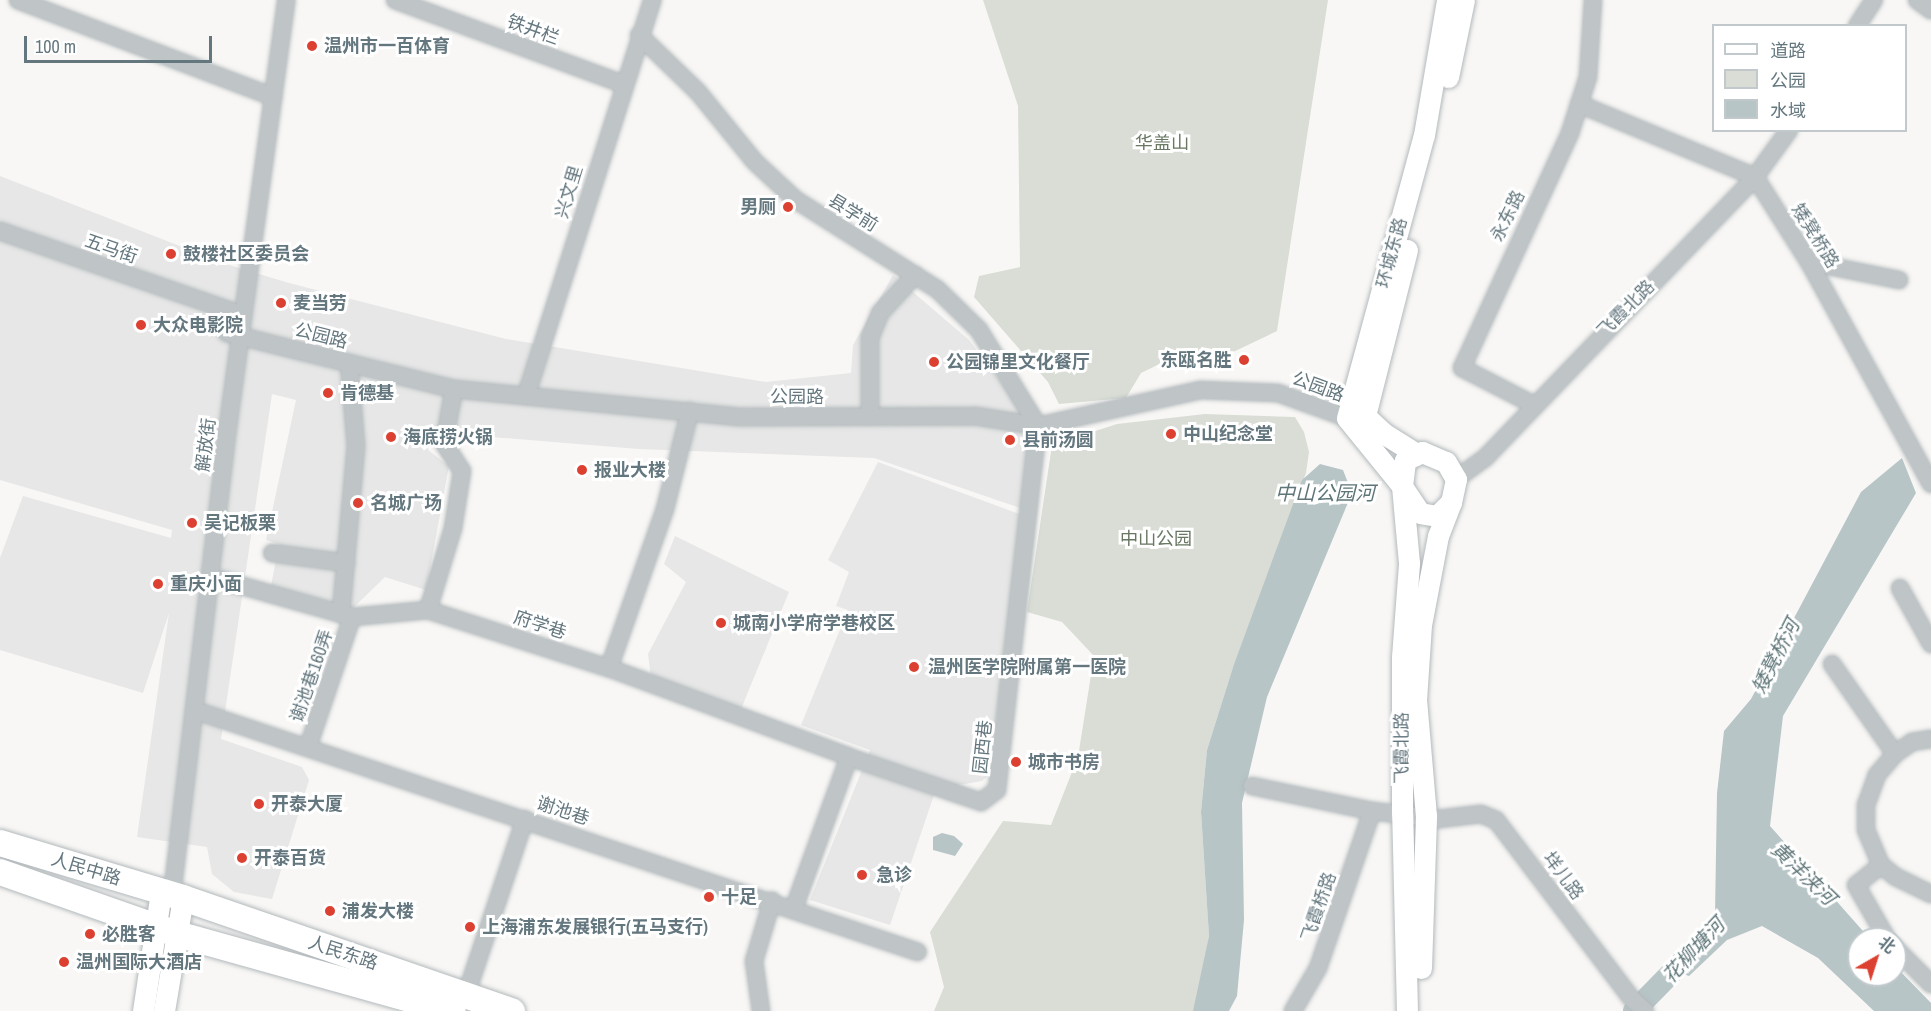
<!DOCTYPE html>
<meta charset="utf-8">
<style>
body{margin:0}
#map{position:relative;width:1931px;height:1011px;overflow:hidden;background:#f8f7f5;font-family:"Archivo Narrow","Noto Sans SC",sans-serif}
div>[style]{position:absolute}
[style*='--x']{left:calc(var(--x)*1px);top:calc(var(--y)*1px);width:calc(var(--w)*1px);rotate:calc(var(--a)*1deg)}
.built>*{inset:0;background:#e6e7e6}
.green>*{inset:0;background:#d9ddd5}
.water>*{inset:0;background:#b7c5c7}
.river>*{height:22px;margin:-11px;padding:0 11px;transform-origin:11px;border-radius:11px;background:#b7c5c7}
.roads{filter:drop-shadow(0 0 2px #b3b9bc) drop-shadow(0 0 2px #b3b9bc)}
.minor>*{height:16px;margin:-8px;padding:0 8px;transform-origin:8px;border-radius:8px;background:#bfc5c7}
.major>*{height:21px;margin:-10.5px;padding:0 10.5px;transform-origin:10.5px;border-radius:10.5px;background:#fff}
.highway>*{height:26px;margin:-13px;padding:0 13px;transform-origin:13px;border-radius:13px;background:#fff}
.dots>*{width:16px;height:16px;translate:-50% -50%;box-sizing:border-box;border:3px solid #fff;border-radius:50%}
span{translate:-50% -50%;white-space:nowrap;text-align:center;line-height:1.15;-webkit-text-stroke:6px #fff;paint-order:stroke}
.street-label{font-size:18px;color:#64777f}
.poi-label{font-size:18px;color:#64777f;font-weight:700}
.left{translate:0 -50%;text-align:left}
.right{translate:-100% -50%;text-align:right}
.park-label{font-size:18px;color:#697763}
.water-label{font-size:20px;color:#5f7679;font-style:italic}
.legend{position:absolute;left:1712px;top:24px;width:195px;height:108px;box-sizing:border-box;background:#fff;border:2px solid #c1c9cc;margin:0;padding:8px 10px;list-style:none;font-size:18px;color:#64777f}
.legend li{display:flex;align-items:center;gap:12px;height:30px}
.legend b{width:30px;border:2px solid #c1c9cc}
.north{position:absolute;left:1847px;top:927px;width:60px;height:60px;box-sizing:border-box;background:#fff;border:2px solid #c1c9cc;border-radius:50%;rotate:39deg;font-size:16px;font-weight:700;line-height:24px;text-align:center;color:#64777f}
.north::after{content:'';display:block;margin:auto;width:21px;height:27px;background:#dc4031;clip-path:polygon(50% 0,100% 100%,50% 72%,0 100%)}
.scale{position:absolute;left:24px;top:36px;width:188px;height:27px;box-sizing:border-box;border:3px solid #64777f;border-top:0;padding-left:8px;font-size:18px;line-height:21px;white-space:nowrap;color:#64777f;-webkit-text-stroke:4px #fff;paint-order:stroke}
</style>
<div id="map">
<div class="built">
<div style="clip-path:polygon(0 176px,226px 264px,289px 283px,506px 339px,766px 382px,851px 373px,853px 345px,893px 275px,969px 340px,1031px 422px,1023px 509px,874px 458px,639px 449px,431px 432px,428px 450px,449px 466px,426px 590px,385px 577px,353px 608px,271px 586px,279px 544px,266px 540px,296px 400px,272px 394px,221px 739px,302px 767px,309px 780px,272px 899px,234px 892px,212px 874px,207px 847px,137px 837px,169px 613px,143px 693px,0 650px,0 558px,23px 496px,171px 538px,172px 530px,0 480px)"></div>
<div style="clip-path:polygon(878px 462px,1022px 515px,989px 775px,982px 781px,936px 789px,890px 925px,810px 900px,870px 750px,801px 725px,848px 610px,836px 606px,849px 572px,828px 560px)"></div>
<div style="clip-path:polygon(675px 536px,789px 592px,739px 714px,651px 678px,648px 654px,686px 582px,664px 564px)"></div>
</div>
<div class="green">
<div style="clip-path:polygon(983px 0,1328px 0,1277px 331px,1210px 363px,1174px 357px,1141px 373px,1126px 398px,1059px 404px,1048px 382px,974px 297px,979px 276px,1020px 267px,1018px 106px)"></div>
<div style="clip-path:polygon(1205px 414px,1295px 417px,1304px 432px,1309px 452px,1306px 473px,1234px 664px,1207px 750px,1201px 812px,1209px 936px,1198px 1002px,1193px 1011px,934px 1011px,944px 987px,930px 932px,1003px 821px,1051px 825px,1078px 757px,1094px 656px,1062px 622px,1027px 612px,1052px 445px,1117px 424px)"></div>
</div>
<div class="water">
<div style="clip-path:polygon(1902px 458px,1916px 493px,1783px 716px,1770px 826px,1870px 939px,1859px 939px,1859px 975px,1895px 975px,1895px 966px,1931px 1003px,1931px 1011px,1874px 1011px,1818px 958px,1762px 926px,1727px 940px,1689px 976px,1666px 968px,1715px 914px,1717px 793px,1724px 731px,1751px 699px,1861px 492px)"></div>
<div style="clip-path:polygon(1320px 464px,1343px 470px,1352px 493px,1267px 697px,1242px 803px,1244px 920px,1237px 996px,1229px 1011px,1193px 1011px,1209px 936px,1201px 812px,1207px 750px,1234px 664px,1302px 480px)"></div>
<div style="clip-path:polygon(942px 833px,954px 836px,963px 844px,955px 856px,933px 850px,933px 837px)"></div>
</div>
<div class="river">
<div style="--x:1634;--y:1011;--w:86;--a:-45.5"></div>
</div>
<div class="roads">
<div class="minor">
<div style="--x:18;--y:0;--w:273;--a:20.8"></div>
<div style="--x:395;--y:0;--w:243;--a:20.2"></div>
<div style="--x:1917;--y:0;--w:17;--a:36"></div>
<div style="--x:1857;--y:26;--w:31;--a:-57"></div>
<div style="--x:639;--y:35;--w:82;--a:44"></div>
<div style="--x:698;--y:92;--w:89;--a:50.9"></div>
<div style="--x:754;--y:161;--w:57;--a:42.9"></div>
<div style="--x:796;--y:200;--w:167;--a:32.3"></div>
<div style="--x:937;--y:289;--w:59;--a:44.3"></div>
<div style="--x:979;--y:330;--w:113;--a:58.4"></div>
<div style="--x:1579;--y:104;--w:191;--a:22.5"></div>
<div style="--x:1755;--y:177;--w:101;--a:57.6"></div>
<div style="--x:1809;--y:262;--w:253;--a:61.2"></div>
<div style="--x:0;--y:231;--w:257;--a:19.1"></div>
<div style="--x:1809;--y:262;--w:92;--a:11.3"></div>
<div style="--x:227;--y:333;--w:234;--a:13.9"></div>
<div style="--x:454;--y:389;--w:285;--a:5.6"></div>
<div style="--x:738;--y:417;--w:237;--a:-0.2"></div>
<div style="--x:975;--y:416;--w:64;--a:9"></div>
<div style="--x:1038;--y:426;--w:166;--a:-12.5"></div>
<div style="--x:1200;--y:390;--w:78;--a:2.2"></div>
<div style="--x:1278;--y:393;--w:73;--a:19.9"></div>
<div style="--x:1347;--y:418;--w:11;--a:-5"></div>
<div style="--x:526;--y:396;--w:416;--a:-72.3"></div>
<div style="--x:1534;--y:405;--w:81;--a:-152.8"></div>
<div style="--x:1462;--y:368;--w:259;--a:-65.3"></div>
<div style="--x:1570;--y:133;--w:59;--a:-72.2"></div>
<div style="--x:1588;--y:77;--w:77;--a:-86.3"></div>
<div style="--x:870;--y:416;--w:78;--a:-90"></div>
<div style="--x:870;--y:338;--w:27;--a:-68"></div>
<div style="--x:880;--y:313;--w:52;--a:-47.4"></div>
<div style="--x:1456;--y:479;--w:37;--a:-36"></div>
<div style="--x:1486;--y:457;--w:388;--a:-46.1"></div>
<div style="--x:1755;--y:177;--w:58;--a:-54.1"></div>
<div style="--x:272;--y:553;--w:75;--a:7.7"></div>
<div style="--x:211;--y:577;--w:147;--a:15.8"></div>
<div style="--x:352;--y:617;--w:76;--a:-5.3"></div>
<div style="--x:428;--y:610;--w:190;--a:17.8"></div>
<div style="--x:609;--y:668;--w:256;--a:20.3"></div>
<div style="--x:1900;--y:588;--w:64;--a:61"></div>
<div style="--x:428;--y:610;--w:86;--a:-73"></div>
<div style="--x:453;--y:528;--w:58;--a:-81"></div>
<div style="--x:462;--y:471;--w:33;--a:-123"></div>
<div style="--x:444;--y:443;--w:55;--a:-79.5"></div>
<div style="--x:341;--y:614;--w:169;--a:-84.9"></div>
<div style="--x:356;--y:446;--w:83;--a:-94.8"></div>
<div style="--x:1832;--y:664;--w:110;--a:55"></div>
<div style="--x:609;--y:668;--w:169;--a:-70.6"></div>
<div style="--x:665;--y:509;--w:101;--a:-75.7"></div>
<div style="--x:194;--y:710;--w:763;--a:18.48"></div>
<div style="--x:1931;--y:739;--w:19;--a:171"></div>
<div style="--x:1912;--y:742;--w:21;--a:145"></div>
<div style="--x:1895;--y:754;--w:28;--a:131"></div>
<div style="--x:1877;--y:775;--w:32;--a:110"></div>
<div style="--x:1866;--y:805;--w:25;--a:90"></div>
<div style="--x:1866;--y:830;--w:38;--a:67"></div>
<div style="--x:1881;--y:865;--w:19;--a:39"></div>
<div style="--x:1896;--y:877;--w:39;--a:26"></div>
<div style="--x:308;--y:747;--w:137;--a:-71.3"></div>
<div style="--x:1252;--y:786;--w:123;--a:11.8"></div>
<div style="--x:1372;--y:811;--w:66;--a:6.9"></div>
<div style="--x:1438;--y:819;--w:43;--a:-6.6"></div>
<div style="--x:1481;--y:814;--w:16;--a:22"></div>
<div style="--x:1496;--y:820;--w:223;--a:52.8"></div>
<div style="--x:1631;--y:998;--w:19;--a:43"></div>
<div style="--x:1881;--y:865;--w:32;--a:141"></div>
<div style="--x:1856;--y:885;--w:62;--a:60.1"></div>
<div style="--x:172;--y:895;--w:472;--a:-83.2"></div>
<div style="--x:228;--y:426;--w:430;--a:-82.2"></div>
<div style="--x:794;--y:908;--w:161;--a:-70"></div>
<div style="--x:849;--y:757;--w:139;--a:18.8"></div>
<div style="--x:981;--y:802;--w:20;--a:-37"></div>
<div style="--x:997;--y:790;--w:366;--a:-83.6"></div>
<div style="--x:1895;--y:948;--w:51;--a:45"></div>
<div style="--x:463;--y:1004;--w:195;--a:-71.5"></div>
<div style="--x:761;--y:1011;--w:50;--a:-98"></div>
<div style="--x:754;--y:961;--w:63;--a:-73.3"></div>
<div style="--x:1293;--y:1011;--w:50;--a:-59.8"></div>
<div style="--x:1318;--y:968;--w:166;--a:-71"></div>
</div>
<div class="major">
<div style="--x:1448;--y:77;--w:79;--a:-78.3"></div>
<div style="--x:1407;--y:250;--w:171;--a:104.2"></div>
<div style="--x:1365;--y:416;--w:25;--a:43"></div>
<div style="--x:1383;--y:433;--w:38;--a:32"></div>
<div style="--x:1422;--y:452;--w:26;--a:23"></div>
<div style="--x:1446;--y:462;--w:20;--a:60"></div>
<div style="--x:1456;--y:479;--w:24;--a:102"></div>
<div style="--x:1451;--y:502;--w:20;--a:135"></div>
<div style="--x:1437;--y:516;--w:17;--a:-170"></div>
<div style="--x:1420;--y:513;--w:32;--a:-124"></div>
<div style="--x:1402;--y:486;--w:26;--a:-83"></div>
<div style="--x:1405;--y:460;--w:19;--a:-25"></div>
<div style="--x:1421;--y:968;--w:152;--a:-88.1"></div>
<div style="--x:1426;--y:816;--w:116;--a:-94.9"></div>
<div style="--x:1416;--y:700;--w:75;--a:-86.2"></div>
<div style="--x:1421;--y:625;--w:91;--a:-79.2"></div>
<div style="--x:1438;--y:536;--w:36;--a:-69"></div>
<div style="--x:143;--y:1011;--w:120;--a:-81.4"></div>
<div style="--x:164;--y:1011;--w:115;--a:-80.5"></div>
<div style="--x:1407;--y:1011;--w:198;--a:-91.4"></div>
<div style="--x:1402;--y:813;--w:156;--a:-90"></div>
<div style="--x:1402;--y:657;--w:94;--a:-85.7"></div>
<div style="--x:1409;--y:563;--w:77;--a:-95.2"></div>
<div style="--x:1402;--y:486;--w:87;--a:-129"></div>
<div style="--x:1347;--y:418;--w:293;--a:-74.8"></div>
<div style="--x:1424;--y:135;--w:137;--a:-80.3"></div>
</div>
<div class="highway">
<div style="--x:0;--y:843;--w:191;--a:16.7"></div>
<div style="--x:183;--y:898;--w:348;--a:19"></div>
<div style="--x:0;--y:872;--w:188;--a:19.3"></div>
<div style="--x:177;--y:934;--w:286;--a:15.6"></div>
</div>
</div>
<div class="dots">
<div style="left:312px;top:46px;background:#dc4031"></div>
<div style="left:788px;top:207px;background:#dc4031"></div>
<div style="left:171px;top:254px;background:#dc4031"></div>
<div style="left:281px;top:303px;background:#dc4031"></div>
<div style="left:141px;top:325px;background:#dc4031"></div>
<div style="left:1244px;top:360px;background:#dc4031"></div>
<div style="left:934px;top:362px;background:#dc4031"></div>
<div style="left:328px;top:393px;background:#dc4031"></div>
<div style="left:1171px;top:434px;background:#dc4031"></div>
<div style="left:391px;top:437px;background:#dc4031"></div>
<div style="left:1010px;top:440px;background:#dc4031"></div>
<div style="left:582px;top:470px;background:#dc4031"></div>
<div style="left:358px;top:503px;background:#dc4031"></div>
<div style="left:192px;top:523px;background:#dc4031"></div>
<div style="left:158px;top:584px;background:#dc4031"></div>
<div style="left:721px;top:623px;background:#dc4031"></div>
<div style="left:914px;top:667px;background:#dc4031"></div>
<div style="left:1016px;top:762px;background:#dc4031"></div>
<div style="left:259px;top:804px;background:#dc4031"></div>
<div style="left:242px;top:858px;background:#dc4031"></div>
<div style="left:862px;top:875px;background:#dc4031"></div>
<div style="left:709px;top:897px;background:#dc4031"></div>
<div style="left:330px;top:911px;background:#dc4031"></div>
<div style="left:470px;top:927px;background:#dc4031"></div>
<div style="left:90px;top:934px;background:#dc4031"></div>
<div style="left:64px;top:962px;background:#dc4031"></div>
</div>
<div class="street-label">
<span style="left:533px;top:30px;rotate:20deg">铁井栏</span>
<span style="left:569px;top:192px;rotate:-73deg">兴文里</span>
<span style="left:853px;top:213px;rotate:32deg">县学前</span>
<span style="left:1508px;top:216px;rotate:-64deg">永东路</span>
<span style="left:1815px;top:236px;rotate:58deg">矮凳桥路</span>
<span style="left:111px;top:249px;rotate:19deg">五马街</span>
<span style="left:1392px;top:253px;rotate:-75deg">环城东路</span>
<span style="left:1626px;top:309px;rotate:-45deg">飞霞北路</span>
<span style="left:321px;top:336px;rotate:14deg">公园路</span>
<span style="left:1318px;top:387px;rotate:20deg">公园路</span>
<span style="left:797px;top:397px">公园路</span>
<span style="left:206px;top:445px;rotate:-83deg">解放街</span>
<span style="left:540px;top:625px;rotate:18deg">府学巷</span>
<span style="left:312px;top:676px;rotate:-71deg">谢池巷160弄</span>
<span style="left:983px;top:747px;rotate:-84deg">园西巷</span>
<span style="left:1402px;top:748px;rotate:-90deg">飞霞北路</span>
<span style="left:563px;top:811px;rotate:18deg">谢池巷</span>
<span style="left:86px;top:869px;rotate:17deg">人民中路</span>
<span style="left:1563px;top:876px;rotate:53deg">垟儿路</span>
<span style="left:1319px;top:907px;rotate:-71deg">飞霞桥路</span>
<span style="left:343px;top:953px;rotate:18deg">人民东路</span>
</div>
<div class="poi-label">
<span class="left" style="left:324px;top:46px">温州市一百体育</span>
<span class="right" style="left:776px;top:207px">男厕</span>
<span class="left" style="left:183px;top:254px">鼓楼社区委员会</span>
<span class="left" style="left:293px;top:303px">麦当劳</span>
<span class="left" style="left:153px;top:325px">大众电影院</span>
<span class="right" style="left:1232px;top:360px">东瓯名胜</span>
<span class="left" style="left:946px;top:362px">公园锦里文化餐厅</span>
<span class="left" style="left:340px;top:393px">肯德基</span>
<span class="left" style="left:1183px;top:434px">中山纪念堂</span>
<span class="left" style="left:403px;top:437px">海底捞火锅</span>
<span class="left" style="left:1022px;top:440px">县前汤圆</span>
<span class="left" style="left:594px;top:470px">报业大楼</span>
<span class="left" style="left:370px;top:503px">名城广场</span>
<span class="left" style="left:204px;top:523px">吴记板栗</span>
<span class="left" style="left:170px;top:584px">重庆小面</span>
<span class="left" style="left:733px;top:623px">城南小学府学巷校区</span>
<span class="left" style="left:928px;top:667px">温州医学院附属第一医院</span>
<span class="left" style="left:1028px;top:762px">城市书房</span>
<span class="left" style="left:271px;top:804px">开泰大厦</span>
<span class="left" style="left:254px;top:858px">开泰百货</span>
<span class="left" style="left:876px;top:875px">急诊</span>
<span class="left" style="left:721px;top:897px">十足</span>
<span class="left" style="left:342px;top:911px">浦发大楼</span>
<span class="left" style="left:482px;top:927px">上海浦东发展银行(五马支行)</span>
<span class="left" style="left:102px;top:934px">必胜客</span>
<span class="left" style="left:76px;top:962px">温州国际大酒店</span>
</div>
<div class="park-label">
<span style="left:1162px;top:143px">华盖山</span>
<span style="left:1156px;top:539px">中山公园</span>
</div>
<div class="water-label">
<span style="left:1325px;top:492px">中山公园河</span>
<span style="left:1775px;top:656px;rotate:-63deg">矮凳桥河</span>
<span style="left:1804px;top:873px;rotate:44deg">黄洋浃河</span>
<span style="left:1693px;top:950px;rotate:-47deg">花柳塘河</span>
</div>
<ul class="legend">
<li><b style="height:8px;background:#fff"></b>道路</li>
<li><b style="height:16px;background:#d9ddd5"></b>公园</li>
<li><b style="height:16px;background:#b7c5c7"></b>水域</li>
</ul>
<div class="north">北</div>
<div class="scale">100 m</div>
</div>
